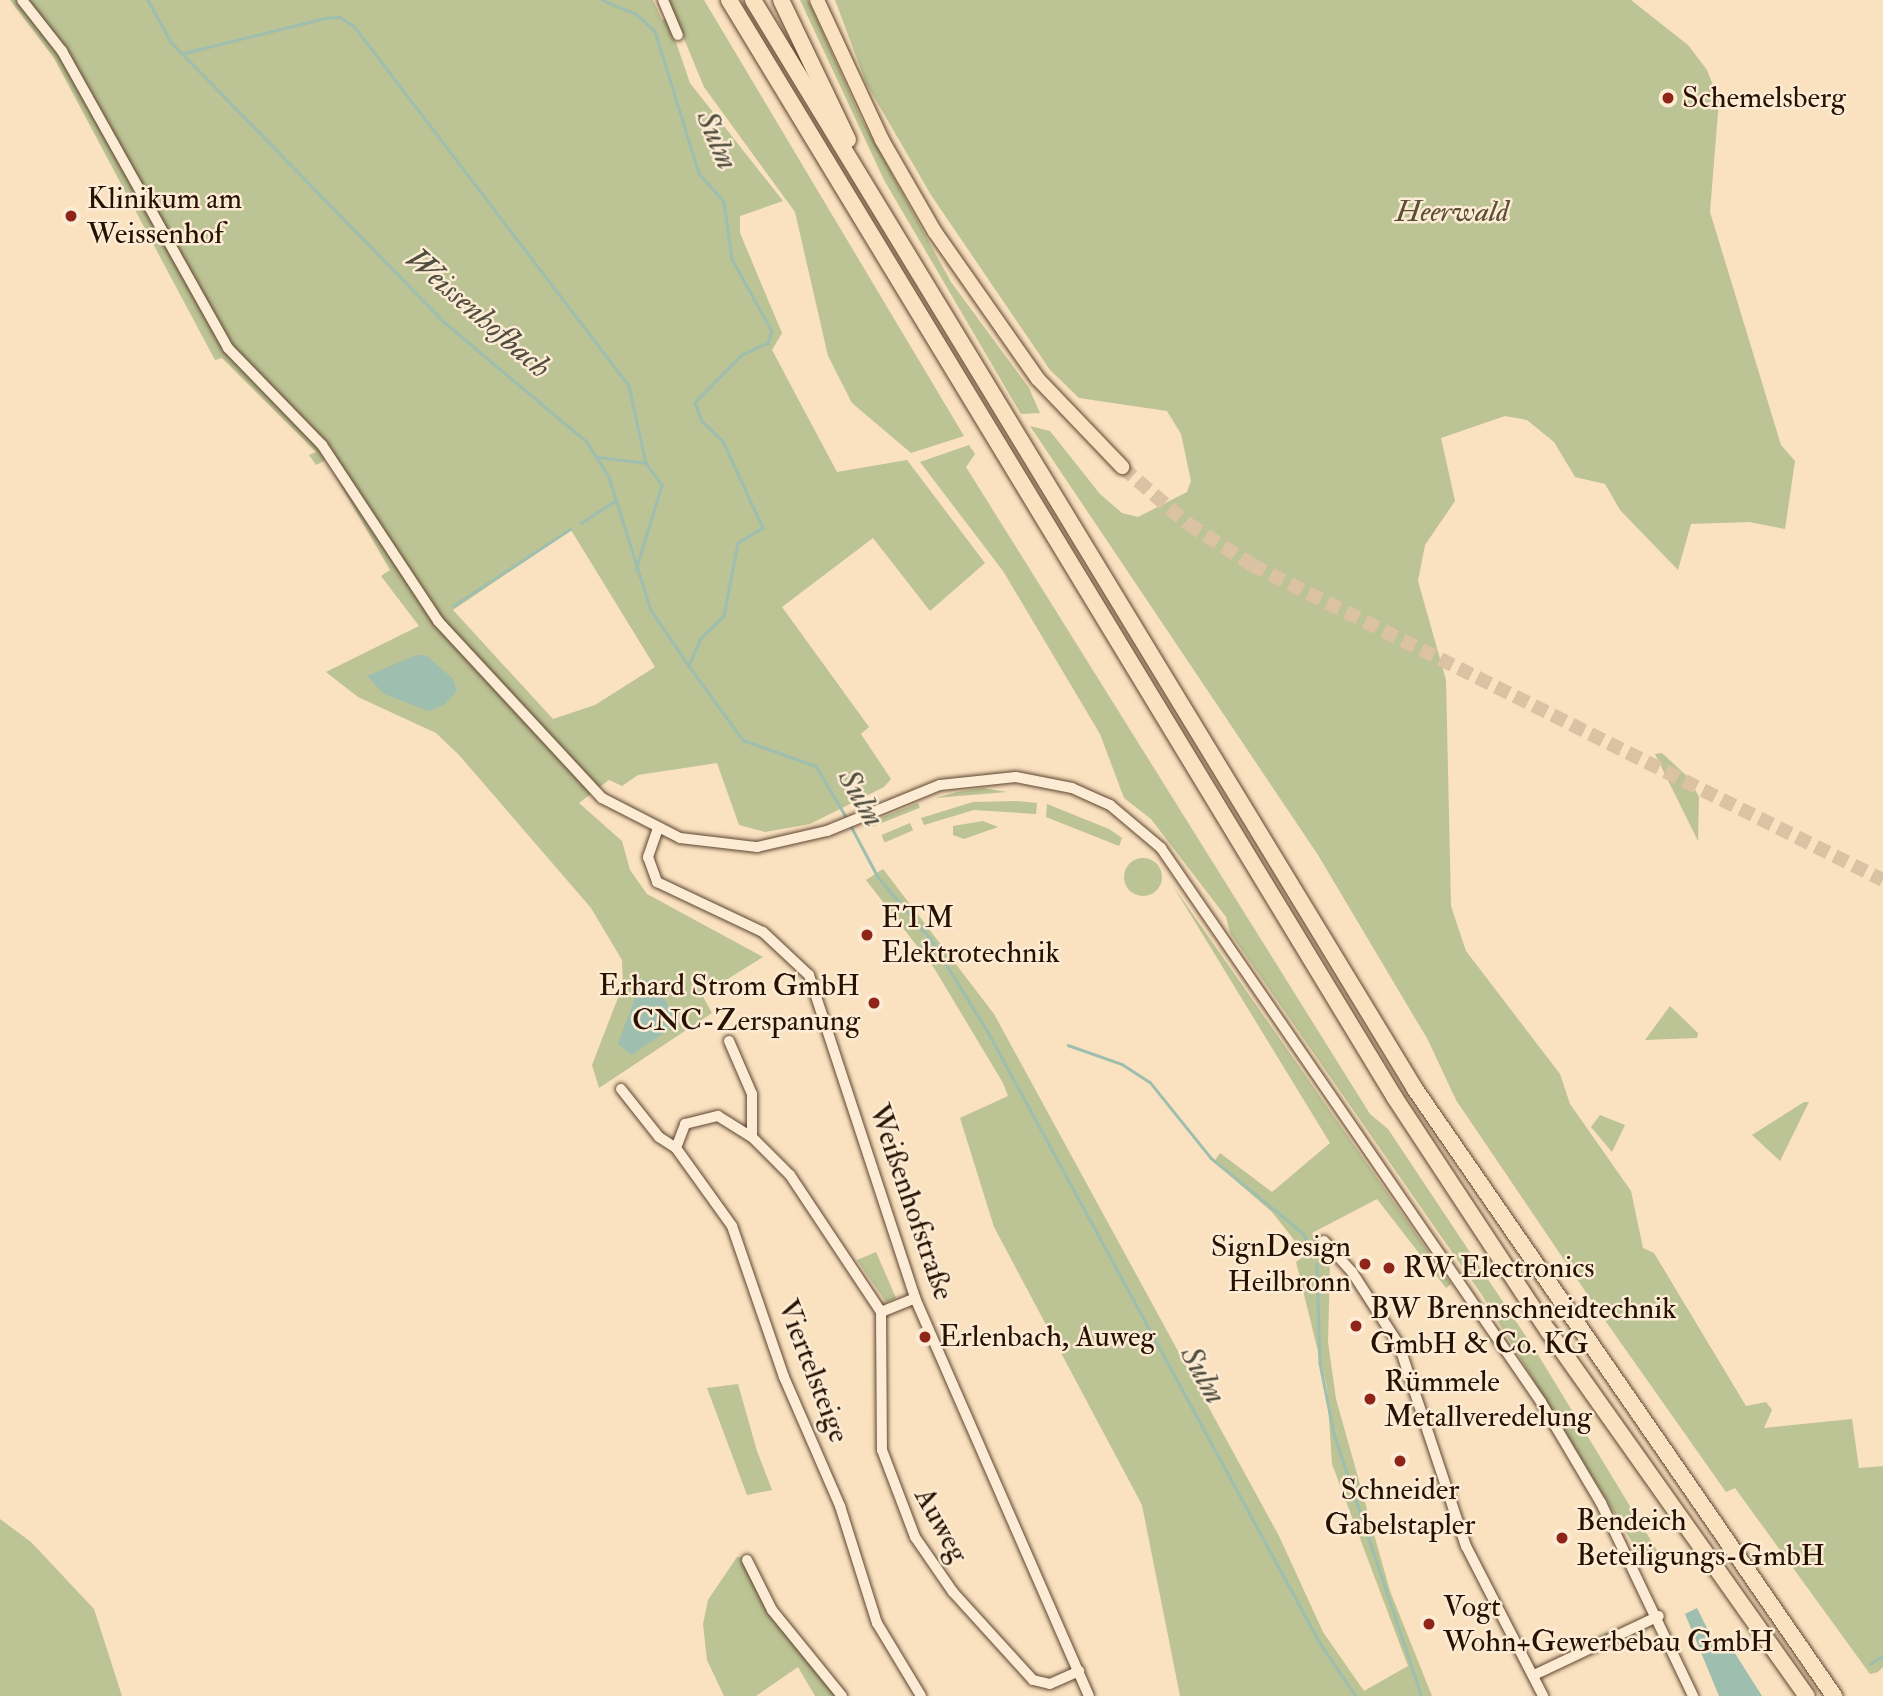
<!DOCTYPE html>
<meta charset="utf-8">
<style>
body{margin:0}
#map{position:relative;width:1883px;height:1696px;overflow:hidden;background:#fae1bf;font-family:"IM FELL Double Pica",serif}
div>[style]{position:absolute}
[style*='--x']{left:calc(var(--x)*1px);top:calc(var(--y)*1px);width:calc(var(--w)*1px);rotate:calc(var(--a)*1deg)}
.green>*{inset:0;background:#bcc394;transform-origin:0 0}
.round{border-radius:50%}
.water>*{inset:0;background:#9ebeaf}
.stream>*{height:2.5px;margin:-1.25px;padding:0 1.25px;transform-origin:1.25px;border-radius:1.25px;background:#9ebeaf}
.major-tunnel>*{height:14px;margin-top:-7px;transform-origin:0;background:repeating-linear-gradient(90deg,#dbc2a3 0 14px,transparent 0 21px)}
.roads{filter:drop-shadow(0 0 2px #5d4531) drop-shadow(0 0 2px #5d4531)}
.minor>*{height:10px;margin:-5px;padding:0 5px;transform-origin:5px;border-radius:5px;background:#fcecd5}
.major>*{height:14px;margin:-7px;padding:0 7px;transform-origin:7px;border-radius:7px;background:#fae1bf}
.highway>*{height:16px;margin:-8px;padding:0 8px;transform-origin:8px;border-radius:8px;background:#fae1bf}
.dots>*{width:19px;height:19px;translate:-50% -50%;box-sizing:border-box;border:4px solid #fcecd5;border-radius:50%}
span{translate:-50% -50%;white-space:nowrap;text-align:center;line-height:1.15;-webkit-text-stroke:5px #fcecd5;paint-order:stroke}
.poi-label{font-size:30px;color:#291102}
.left{translate:0 -50%;text-align:left}
.right{translate:-100% -50%;text-align:right}
.park-label{font-size:30px;color:#5c4f35;font-style:italic}
.street-label{font-size:30px;color:#291102}
.water-label{font-size:32px;color:#524e3f;font-style:italic}
</style>
<div id="map">
<div class="green">
<div style="clip-path:polygon(evenodd,10px 0,653px 0,662px 20px,668px 19px,690px 83px,783px 201px,740px 216px,740px 233px,782px 333px,772px 350px,837px 472px,907px 460px,985px 563px,930px 611px,873px 538px,782px 607px,869px 727px,861px 734px,891px 779px,884px 787px,810px 824px,765px 832px,739px 825px,717px 763px,638px 775px,622px 786px,609px 780px,579px 803px,622px 841px,630px 870px,647px 894px,763px 957px,702px 995px,712px 1013px,599px 1088px,592px 1065px,623px 985px,622px 960px,591px 908px,459px 755px,436px 733px,358px 697px,326px 672px,419px 626px,381px 576px,390px 570px,326px 460px,316px 465px,309px 455px,316px 452px,222px 358px,215px 360px,54px 58px,10px 0,571px 530px,655px 667px,595px 705px,553px 719px,453px 610px,571px 530px)"></div>
<div style="clip-path:polygon(668px 0,704px 0,964px 436px,911px 453px,852px 403px,828px 356px,795px 212px,704px 87px)"></div>
<div style="clip-path:polygon(800px 0,808px 0,861px 118px,951px 282px,1029px 388px,1040px 413px,1021px 414px,884px 180px)"></div>
<div style="clip-path:polygon(835px 0,1631px 0,1688px 45px,1707px 70px,1719px 100px,1710px 212px,1781px 445px,1795px 461px,1785px 529px,1749px 522px,1691px 524px,1678px 570px,1620px 510px,1605px 484px,1575px 477px,1554px 442px,1527px 420px,1505px 416px,1441px 438px,1455px 501px,1425px 545px,1418px 581px,1446px 680px,1451px 906px,1466px 951px,1560px 1074px,1570px 1104px,1631px 1191px,1643px 1248px,1654px 1253px,1746px 1406px,1766px 1402px,1772px 1410px,1764px 1428px,1852px 1419px,1859px 1468px,1883px 1466px,1883px 1667px,1878px 1672px,1870px 1674px,1735px 1488px,1726px 1492px,1604px 1319px,1456px 1100px,1428px 1040px,1318px 855px,1030px 426px,1050px 431px,1100px 494px,1122px 513px,1138px 517px,1187px 492px,1191px 481px,1181px 434px,1167px 411px,1079px 398px,1050px 370px,931px 195px,866px 83px)"></div>
<div style="clip-path:polygon(969px 445px,975px 454px,966px 467px,1370px 1114px,1388px 1129px,1537px 1353px,1664px 1562px,1657px 1571px,1646px 1565px,1482px 1295px,1230px 933px,1226px 917px,1151px 819px,1124px 798px,1100px 734px,1003px 571px,920px 462px)"></div>
<div style="clip-path:polygon(1662px 753px,1689px 778px,1699px 797px,1698px 841px,1655px 754px)"></div>
<div style="clip-path:polygon(983px 788px,1007px 792px,935px 798px,957px 792px)"></div>
<div style="clip-path:polygon(973px 802px,1015px 801px,1037px 803px,1036px 814px,974px 810px,924px 825px,921px 818px)"></div>
<div style="left:918px;top:803px;width:5px;height:56px;rotate:68deg"></div>
<div style="clip-path:polygon(1047px 804px,1109px 829px,1122px 838px,1119px 846px,1046px 817px)"></div>
<div style="clip-path:polygon(983px 821px,998px 827px,964px 839px,953px 835px,953px 826px)"></div>
<div style="left:910px;top:823px;width:8px;height:31px;rotate:67deg"></div>
<div class="round" style="left:1124px;top:858px;width:38px;height:38px"></div>
<div style="clip-path:polygon(883px 869px,994px 1014px,1279px 1536px,1323px 1632px,1364px 1691px,1408px 1666px,1332px 1464px,1327px 1388px,1296px 1262px,1306px 1255px,1272px 1212px,1214px 1162px,1220px 1153px,1272px 1192px,1330px 1143px,1173px 886px,1451px 1284px,1446px 1288px,1377px 1199px,1312px 1233px,1330px 1263px,1328px 1342px,1336px 1399px,1390px 1591px,1432px 1696px,1180px 1696px,1142px 1505px,994px 1227px,960px 1118px,1008px 1096px,1003px 1083px,934px 968px,866px 880px)"></div>
<div style="clip-path:polygon(1670px 1006px,1698px 1033px,1697px 1038px,1645px 1040px)"></div>
<div style="clip-path:polygon(1809px 1102px,1780px 1161px,1752px 1135px,1804px 1102px)"></div>
<div style="clip-path:polygon(1600px 1115px,1625px 1125px,1612px 1152px,1591px 1127px)"></div>
<div style="clip-path:polygon(876px 1252px,896px 1298px,886px 1302px,857px 1260px)"></div>
<div style="clip-path:polygon(738px 1384px,757px 1451px,772px 1490px,747px 1495px,707px 1388px)"></div>
<div style="clip-path:polygon(0 1519px,31px 1542px,94px 1609px,122px 1696px,0 1696px)"></div>
<div style="clip-path:polygon(737px 1557px,742px 1557px,759px 1596px,837px 1696px,815px 1696px,798px 1667px,756px 1696px,724px 1696px,707px 1660px,703px 1624px,708px 1600px)"></div>
</div>
<div class="water">
<div style="clip-path:polygon(416px 655px,427px 656px,453px 679px,457px 691px,444px 705px,429px 711px,384px 694px,367px 676px)"></div>
<div style="clip-path:polygon(642px 979px,653px 981px,679px 1023px,631px 1055px,618px 1044px)"></div>
<div style="clip-path:polygon(1697px 1608px,1715px 1644px,1726px 1639px,1762px 1696px,1719px 1696px,1685px 1614px)"></div>
</div>
<div class="stream">
<div style="--x:148;--y:0;--w:48;--a:61.3"></div>
<div style="--x:171;--y:42;--w:391;--a:45.7"></div>
<div style="--x:444;--y:322;--w:187;--a:40"></div>
<div style="--x:587;--y:442;--w:41;--a:57.8"></div>
<div style="--x:609;--y:477;--w:139;--a:72.5"></div>
<div style="--x:651;--y:610;--w:68;--a:55.8"></div>
<div style="--x:602;--y:0;--w:35;--a:22"></div>
<div style="--x:635;--y:13;--w:27;--a:42"></div>
<div style="--x:655;--y:31;--w:149;--a:72.8"></div>
<div style="--x:699;--y:173;--w:38;--a:49"></div>
<div style="--x:724;--y:202;--w:58;--a:82"></div>
<div style="--x:732;--y:259;--w:82;--a:60.9"></div>
<div style="--x:772;--y:331;--w:13;--a:108"></div>
<div style="--x:768;--y:343;--w:29;--a:155"></div>
<div style="--x:742;--y:355;--w:67;--a:134.4"></div>
<div style="--x:695;--y:403;--w:19;--a:69"></div>
<div style="--x:702;--y:421;--w:29;--a:44"></div>
<div style="--x:723;--y:441;--w:96;--a:65.3"></div>
<div style="--x:763;--y:528;--w:29;--a:149"></div>
<div style="--x:738;--y:543;--w:74;--a:100.9"></div>
<div style="--x:724;--y:616;--w:32;--a:136"></div>
<div style="--x:701;--y:638;--w:30;--a:113"></div>
<div style="--x:689;--y:666;--w:92;--a:53.9"></div>
<div style="--x:743;--y:740;--w:77;--a:19.6"></div>
<div style="--x:816;--y:766;--w:63;--a:59.3"></div>
<div style="--x:184;--y:53;--w:145;--a:-13.9"></div>
<div style="--x:325;--y:18;--w:15;--a:-4"></div>
<div style="--x:340;--y:17;--w:17;--a:33"></div>
<div style="--x:354;--y:26;--w:453;--a:52.6"></div>
<div style="--x:629;--y:386;--w:79;--a:77.6"></div>
<div style="--x:646;--y:463;--w:27;--a:54"></div>
<div style="--x:662;--y:485;--w:89;--a:107"></div>
<div style="--x:598;--y:457;--w:48;--a:7.1"></div>
<div style="--x:581;--y:523;--w:42;--a:-33.3"></div>
<div style="--x:453;--y:606;--w:140;--a:-33.3"></div>
<div style="--x:851;--y:826;--w:58;--a:62.1"></div>
<div style="--x:878;--y:877;--w:80;--a:49.6"></div>
<div style="--x:930;--y:938;--w:110;--a:58.3"></div>
<div style="--x:988;--y:1032;--w:695;--a:61.48"></div>
<div style="--x:1320;--y:1643;--w:64;--a:55.8"></div>
<div style="--x:1068;--y:1045;--w:57;--a:19.4"></div>
<div style="--x:1122;--y:1064;--w:33;--a:33"></div>
<div style="--x:1150;--y:1082;--w:97;--a:51.2"></div>
<div style="--x:1211;--y:1158;--w:119;--a:39.2"></div>
<div style="--x:1303;--y:1233;--w:21;--a:61"></div>
<div style="--x:1317;--y:1264;--w:99;--a:88.3"></div>
<div style="--x:1320;--y:1363;--w:72;--a:78.8"></div>
<div style="--x:1334;--y:1434;--w:274;--a:71.5"></div>
<div style="--x:1870;--y:1664;--w:15;--a:-32"></div>
</div>
<div class="major-tunnel">
<div style="--x:1122;--y:467;--w:87;--a:40.8"></div>
<div style="--x:1188;--y:524;--w:76;--a:32.6"></div>
<div style="--x:1252;--y:565;--w:705;--a:26.53"></div>
</div>
<div class="roads">
<div class="minor">
<div style="--x:22;--y:0;--w:65;--a:51.9"></div>
<div style="--x:62;--y:51;--w:340;--a:60.8"></div>
<div style="--x:228;--y:348;--w:135;--a:45.9"></div>
<div style="--x:322;--y:445;--w:211;--a:56.6"></div>
<div style="--x:438;--y:621;--w:241;--a:47.2"></div>
<div style="--x:602;--y:798;--w:88;--a:27.1"></div>
<div style="--x:680;--y:838;--w:78;--a:6.7"></div>
<div style="--x:757;--y:847;--w:72;--a:-12.9"></div>
<div style="--x:827;--y:831;--w:122;--a:-22.2"></div>
<div style="--x:940;--y:785;--w:76;--a:-6"></div>
<div style="--x:1016;--y:777;--w:57;--a:11.1"></div>
<div style="--x:1072;--y:788;--w:42;--a:24.1"></div>
<div style="--x:1110;--y:805;--w:67;--a:40.1"></div>
<div style="--x:1161;--y:848;--w:672;--a:55.55"></div>
<div style="--x:1541;--y:1402;--w:117;--a:59.3"></div>
<div style="--x:1601;--y:1503;--w:214;--a:64.5"></div>
<div style="--x:663;--y:0;--w:38;--a:67"></div>
<div style="--x:657;--y:831;--w:28;--a:109"></div>
<div style="--x:648;--y:857;--w:27;--a:70"></div>
<div style="--x:657;--y:882;--w:117;--a:25.3"></div>
<div style="--x:763;--y:932;--w:63;--a:43.1"></div>
<div style="--x:809;--y:975;--w:340;--a:71.8"></div>
<div style="--x:915;--y:1298;--w:434;--a:66.4"></div>
<div style="--x:729;--y:1041;--w:58;--a:66.5"></div>
<div style="--x:752;--y:1094;--w:43;--a:90"></div>
<div style="--x:621;--y:1089;--w:61;--a:51.6"></div>
<div style="--x:659;--y:1137;--w:20;--a:33"></div>
<div style="--x:676;--y:1148;--w:96;--a:54.3"></div>
<div style="--x:732;--y:1226;--w:160;--a:71"></div>
<div style="--x:784;--y:1377;--w:141;--a:66.5"></div>
<div style="--x:840;--y:1506;--w:123;--a:72.5"></div>
<div style="--x:877;--y:1623;--w:85;--a:58.9"></div>
<div style="--x:676;--y:1148;--w:26;--a:-69"></div>
<div style="--x:685;--y:1124;--w:34;--a:-14"></div>
<div style="--x:718;--y:1116;--w:40;--a:32"></div>
<div style="--x:752;--y:1137;--w:54;--a:45"></div>
<div style="--x:790;--y:1175;--w:164;--a:56.4"></div>
<div style="--x:881;--y:1312;--w:138;--a:89.6"></div>
<div style="--x:882;--y:1450;--w:93;--a:69.2"></div>
<div style="--x:915;--y:1537;--w:67;--a:55.4"></div>
<div style="--x:953;--y:1592;--w:119;--a:47.7"></div>
<div style="--x:1033;--y:1680;--w:17;--a:13"></div>
<div style="--x:1050;--y:1684;--w:32;--a:-24"></div>
<div style="--x:1324;--y:1241;--w:42;--a:47.9"></div>
<div style="--x:1352;--y:1272;--w:87;--a:57.2"></div>
<div style="--x:1399;--y:1345;--w:212;--a:71.6"></div>
<div style="--x:1466;--y:1546;--w:169;--a:62.8"></div>
<div style="--x:881;--y:1312;--w:37;--a:-22"></div>
<div style="--x:747;--y:1560;--w:56;--a:63.4"></div>
<div style="--x:772;--y:1610;--w:111;--a:50.9"></div>
<div style="--x:1534;--y:1675;--w:138;--a:-25.3"></div>
</div>
<div class="major">
<div style="--x:817;--y:0;--w:154;--a:65.1"></div>
<div style="--x:882;--y:140;--w:106;--a:60.1"></div>
<div style="--x:935;--y:232;--w:179;--a:55"></div>
<div style="--x:1038;--y:379;--w:122;--a:46.3"></div>
</div>
<div class="highway">
<div style="--x:729;--y:0;--w:1284;--a:58.76"></div>
<div style="--x:1395;--y:1098;--w:280;--a:56.7"></div>
<div style="--x:1549;--y:1332;--w:446;--a:54.7"></div>
<div style="--x:753;--y:0;--w:1274;--a:58.7"></div>
<div style="--x:1415;--y:1089;--w:738;--a:55.38"></div>
<div style="--x:781;--y:0;--w:155;--a:64.4"></div>
</div>
</div>
<div class="dots">
<div style="left:1668px;top:98px;background:#8f2418"></div>
<div style="left:71px;top:216px;background:#8f2418"></div>
<div style="left:867px;top:935px;background:#8f2418"></div>
<div style="left:874px;top:1003px;background:#8f2418"></div>
<div style="left:1365px;top:1264px;background:#8f2418"></div>
<div style="left:1389px;top:1268px;background:#8f2418"></div>
<div style="left:1356px;top:1326px;background:#8f2418"></div>
<div style="left:925px;top:1337px;background:#8f2418"></div>
<div style="left:1370px;top:1399px;background:#8f2418"></div>
<div style="left:1400px;top:1461px;background:#8f2418"></div>
<div style="left:1562px;top:1538px;background:#8f2418"></div>
<div style="left:1429px;top:1624px;background:#8f2418"></div>
</div>
<div class="poi-label">
<span class="left" style="left:1682px;top:98px">Schemelsberg</span>
<span class="left" style="left:87px;top:216px">Klinikum am<br>Weissenhof</span>
<span class="left" style="left:881px;top:935px">ETM<br>Elektrotechnik</span>
<span class="right" style="left:860px;top:1003px">Erhard Strom GmbH<br>CNC-Zerspanung</span>
<span class="right" style="left:1351px;top:1264px">SignDesign<br>Heilbronn</span>
<span class="left" style="left:1403px;top:1268px">RW Electronics</span>
<span class="left" style="left:1370px;top:1326px">BW Brennschneidtechnik<br>GmbH &amp; Co. KG</span>
<span class="left" style="left:939px;top:1337px">Erlenbach, Auweg</span>
<span class="left" style="left:1384px;top:1399px">Rümmele<br>Metallveredelung</span>
<span style="left:1400px;top:1507px">Schneider<br>Gabelstapler</span>
<span class="left" style="left:1576px;top:1538px">Bendeich<br>Beteiligungs-GmbH</span>
<span class="left" style="left:1443px;top:1624px">Vogt<br>Wohn+Gewerbebau GmbH</span>
</div>
<div class="park-label">
<span style="left:1452px;top:212px">Heerwald</span>
</div>
<div class="street-label">
<span style="left:911px;top:1202px;rotate:71deg">Weißenhofstraße</span>
<span style="left:813px;top:1371px;rotate:69deg">Viertelsteige</span>
<span style="left:941px;top:1525px;rotate:61deg">Auweg</span>
</div>
<div class="water-label">
<span style="left:717px;top:140px;rotate:67deg">Sulm</span>
<span style="left:478px;top:313px;rotate:41deg">Weissenhofbach</span>
<span style="left:861px;top:798px;rotate:60deg">Sulm</span>
<span style="left:1203px;top:1375px;rotate:61deg">Sulm</span>
</div>
</div>
